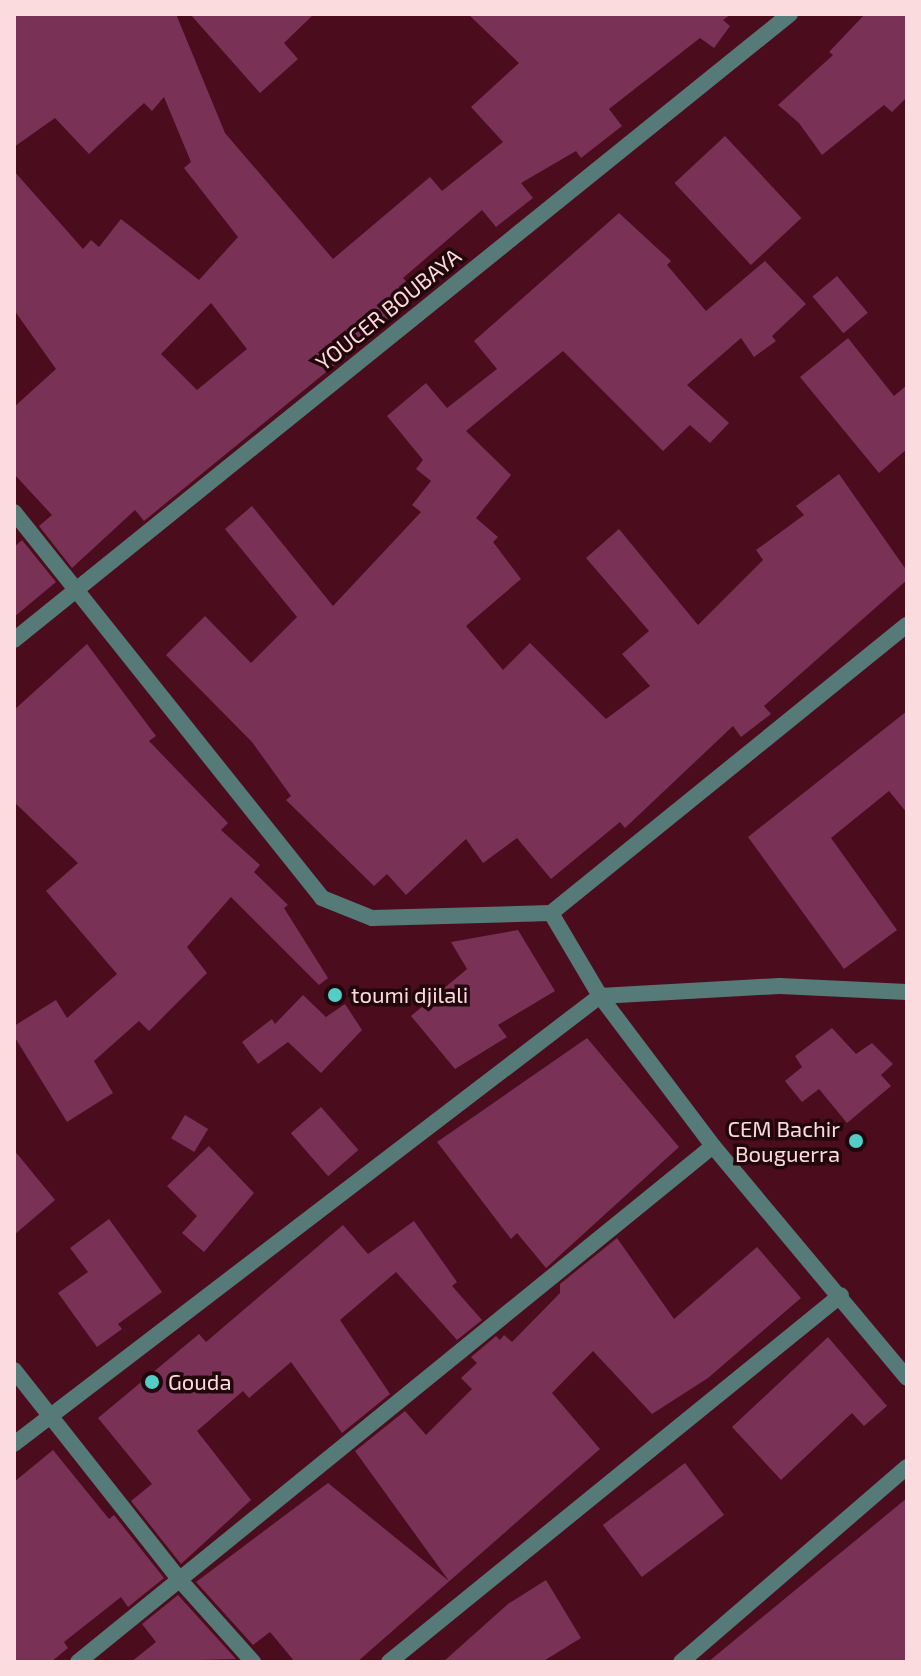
<!DOCTYPE html>
<style>
body{margin:0}
#map{position:relative;width:921px;height:1676px;overflow:hidden;background:#4b0c1d;font-family:"Exo 2",sans-serif}
div>[style]{position:absolute}
[style*='--x']{left:calc(var(--x)*1px);top:calc(var(--y)*1px);width:calc(var(--w)*1px);rotate:calc(var(--a)*1deg)}
.building>*{inset:0;background:#793156;transform-origin:0 0}
.minor>*{height:16px;margin:-8px;padding:0 8px;transform-origin:8px;border-radius:8px;background:#557a78}
.dots>*{width:22px;height:22px;translate:-50% -50%;box-sizing:border-box;border:4px solid #21070c;border-radius:50%}
span{translate:-50% -50%;white-space:nowrap;text-align:center;line-height:1.15;-webkit-text-stroke:7px #21070c;paint-order:stroke}
.street-label{font-size:22px;color:#fcdbde}
.poi-label{font-size:22px;color:#fcdbde}
.left{translate:0 -50%;text-align:left}
.right{translate:-100% -50%;text-align:right}
.frame{position:absolute;inset:0;border:16px solid #fcdbde;pointer-events:none}
</style>
<div id="map">
<div class="building">
<div style="clip-path:polygon(evenodd,14px 14px,176px 14px,225px 133px,333px 259px,430px 177px,442px 191px,503px 142px,471px 107px,519px 63px,468px 14px,731px 14px,723px 20px,730px 26px,714px 48px,700px 38px,609px 109px,622px 126px,581px 158px,576px 151px,521px 183px,533px 198px,496px 227px,482px 210px,403px 278px,418px 294px,391px 319px,144px 521px,135px 510px,72px 568px,39px 526px,52px 515px,14px 474px,14px 407px,56px 369px,14px 310px,14px 171px,83px 249px,91px 240px,99px 247px,121px 219px,199px 280px,238px 237px,184px 168px,191px 162px,164px 97px,152px 111px,144px 103px,89px 154px,55px 118px,14px 147px,14px 14px,211px 303px,247px 349px,197px 390px,161px 354px,211px 303px)"></div>
<div style="clip-path:polygon(190px 14px,314px 14px,284px 43px,298px 59px,260px 93px)"></div>
<div style="clip-path:polygon(865px 14px,907px 14px,907px 97px,892px 112px,884px 105px,822px 155px,799px 123px,778px 105px,833px 55px,829px 52px)"></div>
<div style="left:725px;top:136px;width:112px;height:69px;rotate:47deg"></div>
<div style="clip-path:polygon(619px 213px,671px 261px,667px 265px,706px 311px,765px 261px,806px 304px,772px 336px,776px 341px,754px 357px,741px 338px,687px 385px,729px 423px,710px 443px,690px 425px,663px 451px,563px 351px,466px 431px,511px 475px,476px 518px,498px 537px,493px 542px,521px 579px,466px 626px,503px 670px,530px 643px,606px 719px,650px 686px,622px 654px,649px 631px,586px 558px,619px 529px,698px 625px,763px 560px,756px 550px,804px 515px,796px 506px,839px 474px,907px 571px,907px 580px,764px 706px,771px 714px,741px 737px,733px 726px,625px 828px,620px 822px,551px 879px,517px 838px,483px 863px,466px 839px,406px 895px,387px 874px,374px 886px,286px 800px,291px 796px,252px 742px,166px 655px,205px 616px,251px 663px,297px 617px,225px 529px,252px 506px,333px 606px,421px 512px,412px 505px,431px 481px,416px 469px,423px 460px,387px 416px,426px 383px,447px 408px,497px 369px,474px 341px)"></div>
<div style="left:837px;top:276px;width:48px;height:32px;rotate:50deg"></div>
<div style="clip-path:polygon(848px 338px,894px 396px,907px 385px,907px 449px,879px 473px,800px 377px)"></div>
<div style="clip-path:polygon(22px 540px,56px 582px,14px 617px,14px 547px)"></div>
<div style="clip-path:polygon(87px 644px,156px 736px,149px 741px,228px 823px,221px 830px,260px 865px,254px 872px,288px 905px,284px 908px,328px 978px,319px 985px,231px 897px,187px 947px,207px 973px,149px 1031px,139px 1021px,94px 1061px,113px 1093px,67px 1122px,14px 1036px,14px 1026px,56px 1000px,67px 1018px,117px 974px,46px 891px,78px 863px,14px 802px,14px 710px)"></div>
<div style="clip-path:polygon(907px 711px,907px 813px,889px 791px,831px 838px,897px 930px,844px 969px,748px 837px)"></div>
<div style="clip-path:polygon(518px 930px,555px 991px,498px 1025px,507px 1037px,455px 1069px,411px 1016px,467px 969px,451px 942px)"></div>
<div style="clip-path:polygon(303px 995px,326px 1017px,345px 1004px,362px 1030px,321px 1073px,288px 1042px,258px 1064px,242px 1042px,272px 1019px,275px 1024px)"></div>
<div style="clip-path:polygon(832px 1028px,856px 1054px,872px 1043px,893px 1064px,881px 1075px,891px 1086px,847px 1123px,819px 1089px,802px 1102px,785px 1081px,802px 1067px,795px 1056px)"></div>
<div style="clip-path:polygon(587px 1038px,679px 1147px,546px 1268px,517px 1233px,511px 1239px,437px 1142px)"></div>
<div style="left:321px;top:1107px;width:57px;height:40px;rotate:49deg"></div>
<div style="left:185px;top:1115px;width:27px;height:27px;rotate:31deg"></div>
<div style="clip-path:polygon(209px 1146px,254px 1193px,204px 1252px,182px 1233px,197px 1216px,167px 1186px)"></div>
<div style="clip-path:polygon(14px 1150px,55px 1200px,14px 1235px)"></div>
<div style="clip-path:polygon(109px 1219px,162px 1292px,118px 1324px,122px 1329px,97px 1347px,58px 1293px,88px 1272px,70px 1248px)"></div>
<div style="clip-path:polygon(414px 1221px,457px 1282px,452px 1286px,482px 1320px,457px 1340px,396px 1272px,340px 1320px,390px 1394px,342px 1433px,291px 1362px,249px 1398px,243px 1391px,197px 1431px,251px 1500px,181px 1564px,131px 1501px,152px 1484px,98px 1418px,199px 1334px,206px 1342px,343px 1225px,368px 1254px)"></div>
<div style="clip-path:polygon(617px 1238px,674px 1319px,757px 1247px,801px 1298px,708px 1378px,652px 1414px,593px 1351px,552px 1393px,600px 1449px,357px 1662px,295px 1662px,270px 1632px,253px 1645px,196px 1582px,328px 1483px,449px 1581px,355px 1451px,405px 1411px,426px 1435px,472px 1389px,461px 1378px,477px 1363px,471px 1357px,496px 1336px,500px 1340px,504px 1335px,512px 1342px,560px 1293px,560px 1284px)"></div>
<div style="clip-path:polygon(828px 1337px,887px 1406px,864px 1426px,852px 1413px,781px 1480px,732px 1427px)"></div>
<div style="clip-path:polygon(53px 1450px,109px 1519px,114px 1515px,164px 1578px,128px 1607px,121px 1597px,64px 1642px,68px 1648px,51px 1662px,14px 1662px,14px 1482px)"></div>
<div style="left:685px;top:1463px;width:65px;height:103px;rotate:53deg"></div>
<div style="clip-path:polygon(907px 1498px,907px 1662px,708px 1662px)"></div>
<div style="clip-path:polygon(546px 1580px,581px 1638px,542px 1662px,443px 1662px,508px 1604px)"></div>
<div style="clip-path:polygon(178px 1595px,236px 1659px,131px 1662px,156px 1642px,142px 1624px)"></div>
</div>
<div class="minor">
<div style="--x:14;--y:512;--w:494;--a:51.4"></div>
<div style="--x:322;--y:898;--w:54;--a:21.8"></div>
<div style="--x:372;--y:918;--w:179;--a:-1.6"></div>
<div style="--x:551;--y:913;--w:458;--a:-39"></div>
<div style="--x:14;--y:640;--w:997;--a:-38.89"></div>
<div style="--x:551;--y:913;--w:96;--a:59.4"></div>
<div style="--x:600;--y:996;--w:188;--a:53"></div>
<div style="--x:713;--y:1146;--w:302;--a:50.1"></div>
<div style="--x:14;--y:1370;--w:265;--a:51.7"></div>
<div style="--x:178;--y:1578;--w:113;--a:48.2"></div>
<div style="--x:14;--y:1444;--w:738;--a:-37.4"></div>
<div style="--x:600;--y:996;--w:180;--a:-3.2"></div>
<div style="--x:780;--y:986;--w:127;--a:2.7"></div>
<div style="--x:78;--y:1662;--w:818;--a:-39.1"></div>
<div style="--x:389;--y:1662;--w:582;--a:-39.07"></div>
<div style="--x:681;--y:1662;--w:298;--a:-40.8"></div>
</div>
<div class="dots">
<div style="left:335px;top:995px;background:#54cdc7"></div>
<div style="left:856px;top:1141px;background:#54cdc7"></div>
<div style="left:152px;top:1382px;background:#54cdc7"></div>
</div>
<div class="street-label">
<span style="left:388px;top:309px;rotate:-39deg">YOUCER BOUBAYA</span>
</div>
<div class="poi-label">
<span class="left" style="left:351px;top:995px">toumi djilali</span>
<span class="right" style="left:840px;top:1141px">CEM Bachir<br>Bouguerra</span>
<span class="left" style="left:168px;top:1382px">Gouda</span>
</div>
<div class="frame"></div>
</div>
